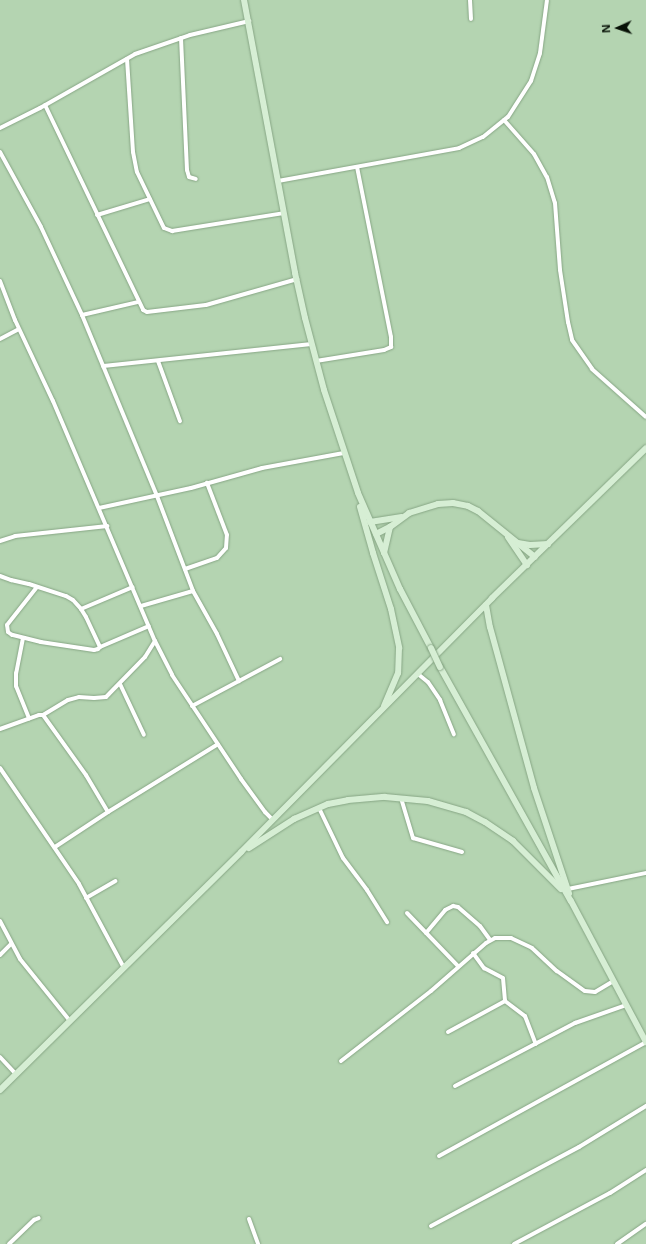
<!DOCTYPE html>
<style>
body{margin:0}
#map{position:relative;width:646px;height:1244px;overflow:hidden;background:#b4d4b1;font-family:"Noto Sans",sans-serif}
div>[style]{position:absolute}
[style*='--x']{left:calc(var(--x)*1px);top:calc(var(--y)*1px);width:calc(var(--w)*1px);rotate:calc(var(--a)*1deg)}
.roads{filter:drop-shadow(0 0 1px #87a685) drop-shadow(0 0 1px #87a685)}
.street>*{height:4px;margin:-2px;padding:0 2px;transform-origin:2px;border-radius:2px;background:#fff}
.secondary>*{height:6px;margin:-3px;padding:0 3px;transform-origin:3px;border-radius:3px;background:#d6eed4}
.bridges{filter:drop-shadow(0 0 1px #87a685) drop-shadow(0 0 1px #87a685)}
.secondary-bridge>*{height:6px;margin:-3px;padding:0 3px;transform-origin:3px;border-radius:3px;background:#d6eed4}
span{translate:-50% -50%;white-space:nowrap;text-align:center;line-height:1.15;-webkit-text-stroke:3.5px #b4d4b1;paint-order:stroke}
.north{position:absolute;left:598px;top:8px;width:40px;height:40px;-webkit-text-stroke:3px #b4d4b1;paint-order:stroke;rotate:267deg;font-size:11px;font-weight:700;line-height:16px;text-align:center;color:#071106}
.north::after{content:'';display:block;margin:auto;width:14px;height:18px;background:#071106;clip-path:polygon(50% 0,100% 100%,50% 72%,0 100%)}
</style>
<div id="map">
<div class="roads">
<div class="street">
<div style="--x:470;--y:0;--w:19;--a:87"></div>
<div style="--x:181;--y:38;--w:132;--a:87.4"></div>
<div style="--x:187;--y:170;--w:7;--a:74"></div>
<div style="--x:189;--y:177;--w:7;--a:16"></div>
<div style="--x:127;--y:59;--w:93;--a:86.3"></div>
<div style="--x:133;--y:152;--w:20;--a:79"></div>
<div style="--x:137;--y:172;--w:62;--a:64.3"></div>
<div style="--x:164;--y:228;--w:9;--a:21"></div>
<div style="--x:172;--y:231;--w:113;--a:-9.1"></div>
<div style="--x:45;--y:105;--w:227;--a:64.4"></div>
<div style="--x:143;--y:310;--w:4;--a:27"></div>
<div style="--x:147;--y:312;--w:59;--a:-6.8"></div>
<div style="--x:206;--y:305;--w:95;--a:-15.9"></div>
<div style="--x:504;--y:120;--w:45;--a:48.6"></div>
<div style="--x:534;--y:154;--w:26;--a:61"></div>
<div style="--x:547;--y:177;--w:27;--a:73"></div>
<div style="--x:555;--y:203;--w:67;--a:85.7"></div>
<div style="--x:560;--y:270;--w:53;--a:81.3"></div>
<div style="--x:568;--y:322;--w:18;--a:77"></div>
<div style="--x:572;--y:340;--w:35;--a:55"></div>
<div style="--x:592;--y:369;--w:72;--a:41.6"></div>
<div style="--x:0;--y:128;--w:45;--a:-26.6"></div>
<div style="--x:40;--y:108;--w:109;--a:-29.6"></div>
<div style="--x:135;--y:54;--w:58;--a:-19.1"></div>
<div style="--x:190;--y:35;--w:61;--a:-13.3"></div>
<div style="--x:0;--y:152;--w:85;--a:61.3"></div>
<div style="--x:41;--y:227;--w:97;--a:65"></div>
<div style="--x:82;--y:315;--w:196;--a:67.5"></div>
<div style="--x:157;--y:496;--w:102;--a:69.2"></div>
<div style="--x:193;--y:591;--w:49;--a:60.8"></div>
<div style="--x:217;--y:634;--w:52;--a:64.9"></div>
<div style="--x:278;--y:181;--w:184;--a:-10.3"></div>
<div style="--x:459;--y:148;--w:26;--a:-25"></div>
<div style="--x:483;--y:137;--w:32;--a:-39"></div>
<div style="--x:508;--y:117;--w:43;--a:-57.4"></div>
<div style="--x:531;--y:81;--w:29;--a:-72"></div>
<div style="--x:540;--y:53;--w:53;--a:-82.5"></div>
<div style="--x:97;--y:215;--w:55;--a:-16.8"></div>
<div style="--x:0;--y:281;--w:42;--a:69"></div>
<div style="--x:15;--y:320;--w:89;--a:64.9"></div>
<div style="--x:53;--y:401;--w:261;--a:67"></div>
<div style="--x:155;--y:641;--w:38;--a:63"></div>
<div style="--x:172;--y:675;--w:125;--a:56.4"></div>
<div style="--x:241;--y:779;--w:41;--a:54"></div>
<div style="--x:265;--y:812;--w:10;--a:45"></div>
<div style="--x:82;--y:315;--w:57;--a:-13.1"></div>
<div style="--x:0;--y:339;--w:21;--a:-28"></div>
<div style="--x:158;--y:361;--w:64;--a:69.9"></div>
<div style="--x:316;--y:361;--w:69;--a:-9.2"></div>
<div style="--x:384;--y:350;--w:8;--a:-23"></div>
<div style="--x:391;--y:347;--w:10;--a:-90"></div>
<div style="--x:391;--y:337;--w:173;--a:-101.3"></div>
<div style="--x:103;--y:366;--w:210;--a:-6"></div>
<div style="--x:99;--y:508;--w:94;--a:-12.3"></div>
<div style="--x:191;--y:488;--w:74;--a:-15.7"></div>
<div style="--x:262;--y:468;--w:83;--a:-10.4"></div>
<div style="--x:0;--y:541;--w:16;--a:-18"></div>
<div style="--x:15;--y:536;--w:93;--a:-6.2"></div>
<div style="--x:185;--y:569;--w:34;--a:-19"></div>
<div style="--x:217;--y:558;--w:13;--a:-48"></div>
<div style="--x:226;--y:548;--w:13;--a:-86"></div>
<div style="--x:227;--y:535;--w:56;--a:-111"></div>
<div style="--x:0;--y:576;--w:12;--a:20"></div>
<div style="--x:11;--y:580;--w:18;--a:13"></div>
<div style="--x:29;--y:584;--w:39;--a:18"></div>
<div style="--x:66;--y:596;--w:8;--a:30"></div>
<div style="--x:73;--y:600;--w:12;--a:48"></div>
<div style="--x:81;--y:609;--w:9;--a:58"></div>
<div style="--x:86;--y:617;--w:33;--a:65"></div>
<div style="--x:100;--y:647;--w:3;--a:135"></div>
<div style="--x:98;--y:649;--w:4;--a:166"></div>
<div style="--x:94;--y:650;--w:54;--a:-171.4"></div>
<div style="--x:41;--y:642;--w:30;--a:-166"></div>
<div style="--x:12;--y:635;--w:5;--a:-143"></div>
<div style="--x:8;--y:632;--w:7;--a:-98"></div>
<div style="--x:7;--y:625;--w:48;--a:-51.7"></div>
<div style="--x:141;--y:606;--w:54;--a:-16.1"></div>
<div style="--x:81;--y:609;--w:56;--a:-22.9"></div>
<div style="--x:23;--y:638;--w:36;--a:101"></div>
<div style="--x:16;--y:673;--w:13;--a:90"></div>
<div style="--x:16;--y:686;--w:35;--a:68"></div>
<div style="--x:100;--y:647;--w:53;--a:-23.2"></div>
<div style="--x:418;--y:674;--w:13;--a:39"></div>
<div style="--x:428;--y:682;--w:22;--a:56"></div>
<div style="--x:440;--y:700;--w:37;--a:68"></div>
<div style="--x:120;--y:684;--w:56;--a:64.8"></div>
<div style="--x:192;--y:706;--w:100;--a:-28.1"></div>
<div style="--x:43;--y:715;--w:29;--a:-31"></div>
<div style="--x:68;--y:700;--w:11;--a:-15"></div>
<div style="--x:79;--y:697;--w:15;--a:4"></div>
<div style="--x:94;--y:698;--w:12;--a:-5"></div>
<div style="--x:106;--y:697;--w:56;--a:-45.7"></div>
<div style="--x:145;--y:657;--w:19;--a:-58"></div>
<div style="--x:0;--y:729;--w:41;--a:-19.7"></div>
<div style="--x:39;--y:715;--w:4;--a:0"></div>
<div style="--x:43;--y:715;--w:74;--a:54.4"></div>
<div style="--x:86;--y:775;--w:43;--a:59.3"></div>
<div style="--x:108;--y:812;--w:64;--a:146.6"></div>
<div style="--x:0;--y:768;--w:140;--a:55.7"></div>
<div style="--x:79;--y:884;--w:95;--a:61.8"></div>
<div style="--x:401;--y:798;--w:42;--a:73.3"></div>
<div style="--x:413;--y:838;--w:51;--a:15.9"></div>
<div style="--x:319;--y:808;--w:55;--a:64.4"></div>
<div style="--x:343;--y:858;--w:40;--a:53"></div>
<div style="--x:367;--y:890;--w:38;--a:58"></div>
<div style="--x:108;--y:812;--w:129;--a:-31.7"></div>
<div style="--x:568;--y:889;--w:80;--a:-11.6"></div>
<div style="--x:86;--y:898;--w:34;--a:-30"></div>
<div style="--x:407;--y:913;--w:74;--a:46.1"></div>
<div style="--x:0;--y:921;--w:43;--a:62.2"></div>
<div style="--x:20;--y:959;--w:80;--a:51.1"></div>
<div style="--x:426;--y:933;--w:30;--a:-50"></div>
<div style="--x:445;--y:910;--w:9;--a:-27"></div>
<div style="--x:453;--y:906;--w:5;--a:11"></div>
<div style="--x:458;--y:907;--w:29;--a:41"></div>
<div style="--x:480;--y:926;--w:17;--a:54"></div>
<div style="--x:473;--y:953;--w:19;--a:54"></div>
<div style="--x:484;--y:968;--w:21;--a:28"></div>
<div style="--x:503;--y:978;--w:23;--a:85"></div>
<div style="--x:0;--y:955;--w:16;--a:-45"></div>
<div style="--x:448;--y:1032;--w:65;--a:-28.5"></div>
<div style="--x:505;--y:1001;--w:25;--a:37"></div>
<div style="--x:525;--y:1016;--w:30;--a:69"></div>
<div style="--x:0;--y:1057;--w:23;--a:47"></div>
<div style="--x:341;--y:1061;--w:114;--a:-37.9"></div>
<div style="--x:431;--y:991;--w:73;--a:-41.1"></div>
<div style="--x:486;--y:943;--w:10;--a:-29"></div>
<div style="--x:495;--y:938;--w:16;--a:0"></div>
<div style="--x:511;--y:938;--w:23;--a:25"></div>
<div style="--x:532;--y:948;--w:34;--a:43"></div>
<div style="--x:557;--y:971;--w:34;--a:36"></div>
<div style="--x:585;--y:991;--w:10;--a:6"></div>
<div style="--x:595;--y:992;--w:21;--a:-31"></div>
<div style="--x:455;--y:1086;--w:136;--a:-27.7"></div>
<div style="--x:575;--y:1023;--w:54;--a:-19.4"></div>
<div style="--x:439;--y:1156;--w:236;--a:-28.8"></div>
<div style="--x:249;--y:1219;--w:27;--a:70"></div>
<div style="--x:431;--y:1226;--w:168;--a:-28.1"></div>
<div style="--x:579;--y:1147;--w:79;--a:-31.5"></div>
<div style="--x:9;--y:1244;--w:35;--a:-44"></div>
<div style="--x:34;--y:1220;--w:5;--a:-22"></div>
<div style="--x:514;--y:1244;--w:109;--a:-28"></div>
<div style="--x:610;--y:1193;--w:43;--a:-32.6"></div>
<div style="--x:617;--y:1244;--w:35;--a:-35"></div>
</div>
<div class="secondary">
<div style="--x:244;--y:0;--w:278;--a:79.4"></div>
<div style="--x:295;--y:273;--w:46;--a:77.5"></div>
<div style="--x:305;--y:318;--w:74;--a:75.2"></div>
<div style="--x:324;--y:390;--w:108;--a:71.7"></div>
<div style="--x:358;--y:493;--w:105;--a:66.4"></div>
<div style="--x:400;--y:589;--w:67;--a:62.3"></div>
<div style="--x:360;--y:507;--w:48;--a:74.2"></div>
<div style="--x:373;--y:553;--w:59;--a:72.2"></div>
<div style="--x:391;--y:609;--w:40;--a:78"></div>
<div style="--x:399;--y:648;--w:25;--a:92"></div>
<div style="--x:398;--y:673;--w:36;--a:113"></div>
<div style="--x:370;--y:522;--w:32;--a:-9"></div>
<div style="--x:376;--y:534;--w:16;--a:-27"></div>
<div style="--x:390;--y:527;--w:24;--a:-36"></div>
<div style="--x:409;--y:513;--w:30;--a:-17"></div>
<div style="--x:438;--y:504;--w:15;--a:-4"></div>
<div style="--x:453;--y:503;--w:15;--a:11"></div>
<div style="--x:468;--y:506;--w:11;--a:27"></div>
<div style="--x:478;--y:511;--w:73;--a:38.9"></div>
<div style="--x:508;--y:537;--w:34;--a:56"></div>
<div style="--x:518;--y:543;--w:12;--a:9"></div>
<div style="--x:530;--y:545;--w:18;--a:-3"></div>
<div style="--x:384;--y:553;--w:27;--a:-77"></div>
<div style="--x:486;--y:605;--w:22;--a:80"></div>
<div style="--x:490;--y:627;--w:167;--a:74.7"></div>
<div style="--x:534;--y:788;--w:111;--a:71.6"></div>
<div style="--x:440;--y:667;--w:268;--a:60.8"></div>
<div style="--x:571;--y:901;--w:160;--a:62"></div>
<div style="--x:249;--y:848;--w:54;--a:-32.8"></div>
<div style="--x:294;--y:819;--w:37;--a:-24"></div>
<div style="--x:328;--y:804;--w:20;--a:-11"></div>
<div style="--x:348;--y:800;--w:37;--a:-5"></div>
<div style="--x:385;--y:797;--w:43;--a:5.3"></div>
<div style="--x:428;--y:801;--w:40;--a:16"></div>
<div style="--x:466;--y:812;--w:21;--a:28"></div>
<div style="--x:485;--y:822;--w:34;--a:34"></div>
<div style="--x:513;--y:841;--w:68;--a:45"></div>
<div style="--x:0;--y:1090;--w:339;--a:-44.6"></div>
<div style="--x:241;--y:852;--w:357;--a:-45.3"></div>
<div style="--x:492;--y:598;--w:215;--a:-44.2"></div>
</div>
</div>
<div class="bridges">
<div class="secondary-bridge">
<div style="--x:431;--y:648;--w:21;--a:65"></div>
</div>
</div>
<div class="north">N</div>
</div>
